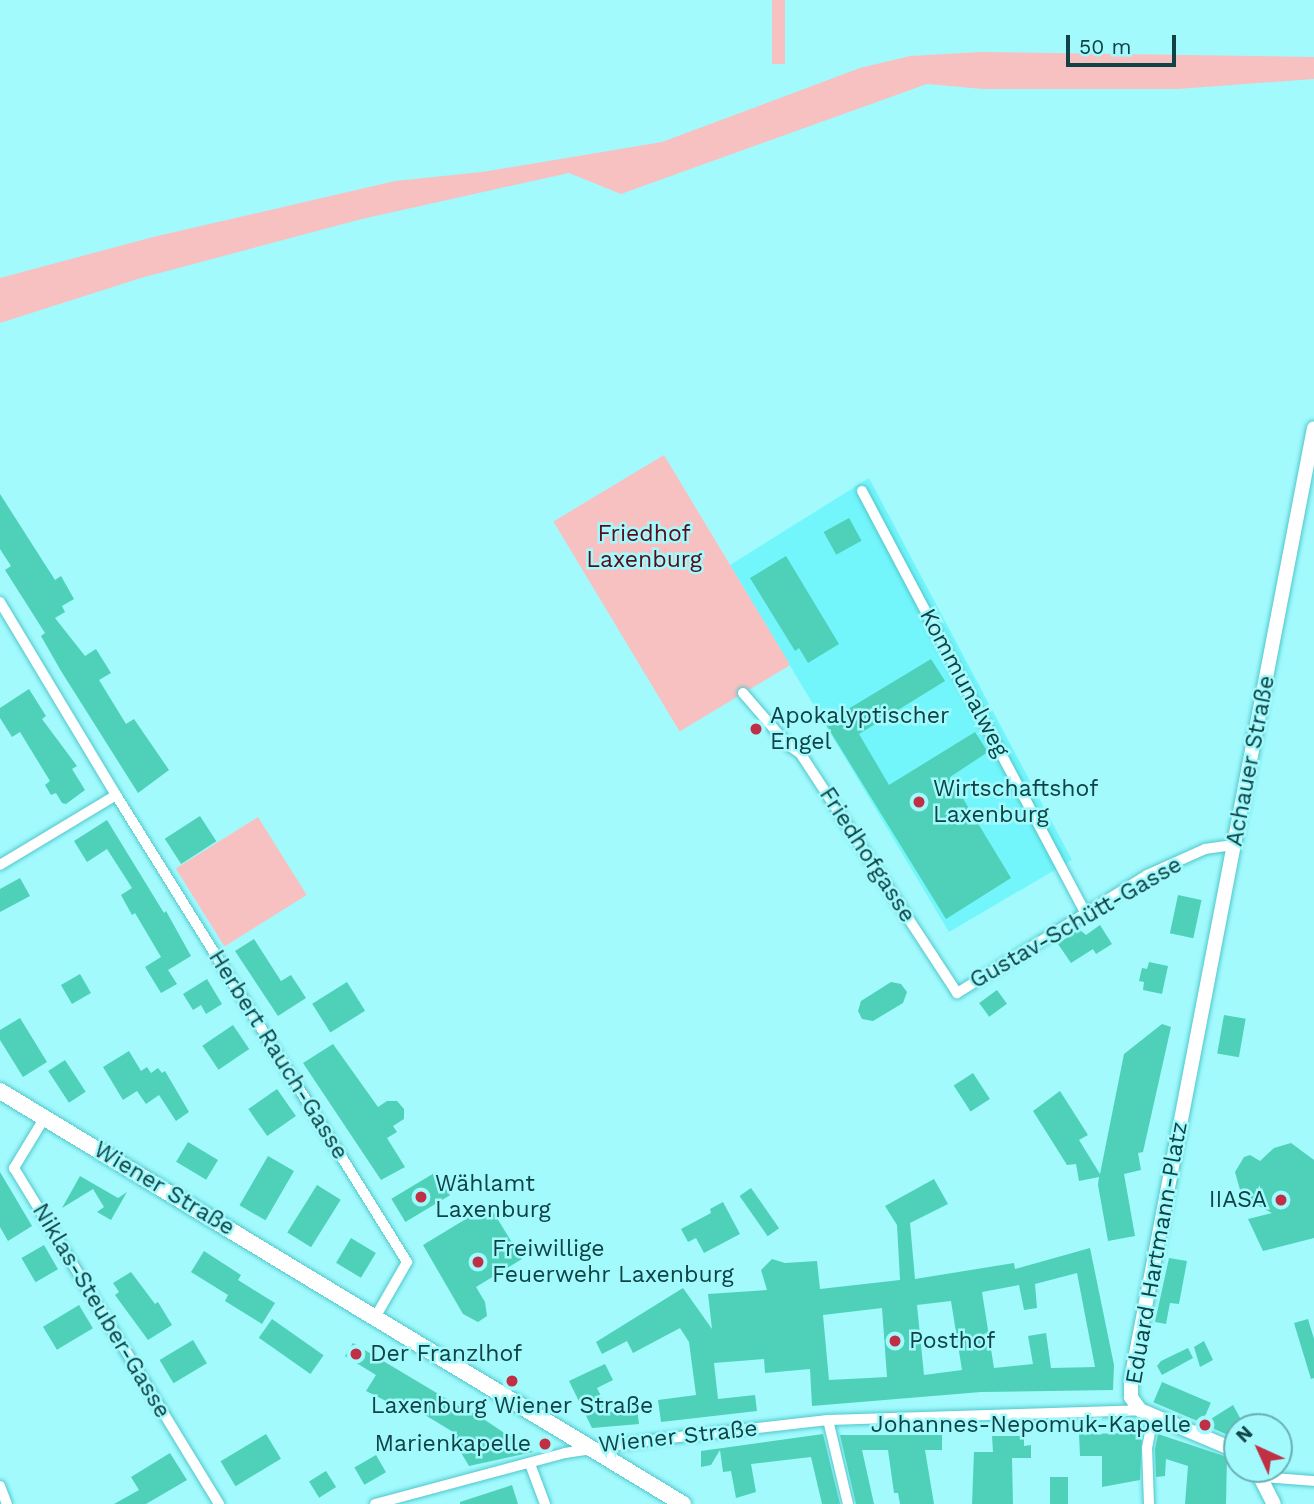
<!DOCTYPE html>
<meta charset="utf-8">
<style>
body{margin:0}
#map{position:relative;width:1314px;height:1504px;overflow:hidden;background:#a2fafd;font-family:"Work Sans",sans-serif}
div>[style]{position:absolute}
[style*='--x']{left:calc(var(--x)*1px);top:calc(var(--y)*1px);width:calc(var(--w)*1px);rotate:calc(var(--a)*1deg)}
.built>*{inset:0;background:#73f6fb}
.green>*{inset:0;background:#f8c1c1;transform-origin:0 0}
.building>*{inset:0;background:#4ed1b8;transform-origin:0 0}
.roads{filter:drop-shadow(0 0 2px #50c7cb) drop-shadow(0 0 2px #50c7cb)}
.minor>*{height:10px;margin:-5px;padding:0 5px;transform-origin:5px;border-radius:5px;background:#fff}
.tertiary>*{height:14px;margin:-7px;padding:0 7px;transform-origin:7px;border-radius:7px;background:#fff}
.secondary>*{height:16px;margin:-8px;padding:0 8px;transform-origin:8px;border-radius:8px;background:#fff}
.dots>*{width:19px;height:19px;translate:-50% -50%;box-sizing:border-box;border:4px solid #a2fafd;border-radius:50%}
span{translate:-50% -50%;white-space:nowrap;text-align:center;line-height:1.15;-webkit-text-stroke:5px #a2fafd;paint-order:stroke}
.park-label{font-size:23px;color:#590c19}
.street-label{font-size:23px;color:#0f4345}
.poi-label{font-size:23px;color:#0f4345}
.left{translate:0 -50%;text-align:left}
.right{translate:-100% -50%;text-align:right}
.north{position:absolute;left:1223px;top:1413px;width:70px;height:70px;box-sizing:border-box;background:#a2fafd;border:2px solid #67b1b3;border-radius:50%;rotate:315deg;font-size:19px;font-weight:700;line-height:28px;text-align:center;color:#0f4345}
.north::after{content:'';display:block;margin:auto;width:24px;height:32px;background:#c02f44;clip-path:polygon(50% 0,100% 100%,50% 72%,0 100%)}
.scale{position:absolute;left:1066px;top:35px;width:110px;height:32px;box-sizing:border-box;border:4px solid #0f4345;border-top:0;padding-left:9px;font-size:21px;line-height:24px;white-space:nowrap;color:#0f4345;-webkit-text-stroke:5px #a2fafd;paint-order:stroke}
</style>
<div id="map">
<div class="built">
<div style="clip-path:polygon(869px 478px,1072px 860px,949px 932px,730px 565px)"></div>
</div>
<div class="green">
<div style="left:772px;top:0;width:13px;height:64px"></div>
<div style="clip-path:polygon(980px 52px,1314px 57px,1314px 79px,1178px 89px,983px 89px,927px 84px,621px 194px,569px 173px,362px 219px,141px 278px,0 323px,0 278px,153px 237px,395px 181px,482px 172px,662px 142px,860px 68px,910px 56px)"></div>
<div style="left:664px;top:455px;width:245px;height:129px;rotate:59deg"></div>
<div style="left:258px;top:817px;width:92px;height:97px;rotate:58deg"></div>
</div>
<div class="building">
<div style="clip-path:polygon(0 494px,55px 580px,61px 576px,74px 599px,62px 606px,65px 612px,55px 618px,85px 656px,96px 649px,111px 673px,99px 680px,126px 724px,134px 719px,169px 770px,138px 793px,61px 671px,41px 636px,45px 633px,5px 570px,11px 566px,0 549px)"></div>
<div style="left:849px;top:518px;width:26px;height:29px;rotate:61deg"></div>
<div style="clip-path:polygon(786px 556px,839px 644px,808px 663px,799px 648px,795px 651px,750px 578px)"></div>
<div style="clip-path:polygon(931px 659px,945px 681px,859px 734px,889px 785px,975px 732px,988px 752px,950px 777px,1011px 878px,946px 919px,825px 723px)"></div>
<div style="clip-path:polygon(29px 689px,46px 716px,42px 719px,77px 766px,72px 769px,85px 790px,66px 804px,62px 803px,56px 793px,51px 795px,45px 785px,50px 781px,20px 732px,12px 737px,0 718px,0 708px)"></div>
<div style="left:200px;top:816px;width:30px;height:42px;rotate:57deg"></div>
<div style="clip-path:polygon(107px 820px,164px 913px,166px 911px,191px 956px,168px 970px,177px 984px,161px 993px,145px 967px,161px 957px,135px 913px,132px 915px,121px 895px,132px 888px,107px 849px,87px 862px,74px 841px)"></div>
<div style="clip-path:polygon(20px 878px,30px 896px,0 912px,0 889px)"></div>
<div style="left:1178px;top:895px;width:24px;height:39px;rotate:12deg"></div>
<div style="clip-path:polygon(1100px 925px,1112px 944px,1096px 954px,1093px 949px,1071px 963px,1058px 944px,1079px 929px,1086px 935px)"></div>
<div style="clip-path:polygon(254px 939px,281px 981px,291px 975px,306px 998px,278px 1016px,235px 951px)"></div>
<div style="clip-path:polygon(1149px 962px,1168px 966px,1162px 994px,1143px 990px,1144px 982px,1139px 981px,1142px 968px,1147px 969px)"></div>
<div style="left:80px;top:974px;width:22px;height:22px;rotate:60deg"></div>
<div style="clip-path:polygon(207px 979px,222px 1004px,206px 1014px,201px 1005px,193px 1010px,183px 994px)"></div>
<div style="left:347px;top:982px;width:34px;height:41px;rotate:58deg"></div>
<div style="clip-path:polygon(891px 982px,901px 984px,907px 992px,903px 1003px,873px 1021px,862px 1019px,858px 1011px,861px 1001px)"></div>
<div style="left:997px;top:990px;width:17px;height:22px;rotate:54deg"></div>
<div style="left:1224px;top:1015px;width:22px;height:39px;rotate:10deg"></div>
<div style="clip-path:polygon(20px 1018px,47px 1062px,23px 1077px,0 1040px,0 1030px)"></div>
<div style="clip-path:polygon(1162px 1024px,1171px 1027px,1143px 1152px,1138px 1153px,1141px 1170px,1124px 1174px,1135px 1236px,1108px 1241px,1098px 1185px,1099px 1177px,1079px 1181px,1076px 1164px,1067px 1165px,1033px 1111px,1060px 1091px,1088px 1135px,1079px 1140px,1100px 1174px,1124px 1054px)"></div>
<div style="left:233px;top:1025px;width:29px;height:37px;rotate:56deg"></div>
<div style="clip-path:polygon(333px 1044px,378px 1107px,387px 1101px,397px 1101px,404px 1109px,404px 1119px,393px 1126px,397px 1132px,387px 1138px,405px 1167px,381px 1180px,303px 1063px)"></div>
<div style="clip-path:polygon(129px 1051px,141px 1071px,147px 1067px,151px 1073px,158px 1068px,162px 1073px,165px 1071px,189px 1112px,176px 1121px,159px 1095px,146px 1104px,137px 1091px,123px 1100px,103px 1067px)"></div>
<div style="left:65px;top:1060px;width:38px;height:20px;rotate:57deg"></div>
<div style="left:973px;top:1073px;width:31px;height:23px;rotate:57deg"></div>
<div style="left:277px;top:1089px;width:33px;height:35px;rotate:55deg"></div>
<div style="left:188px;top:1142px;width:35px;height:23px;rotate:31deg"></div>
<div style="clip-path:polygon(1291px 1143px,1314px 1160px,1314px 1238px,1263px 1251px,1248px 1219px,1272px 1213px,1242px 1197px,1235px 1172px,1244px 1157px,1250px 1155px,1260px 1161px,1274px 1148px)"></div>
<div style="left:268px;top:1156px;width:30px;height:57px;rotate:30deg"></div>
<div style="clip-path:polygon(0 1172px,32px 1226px,8px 1241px,0 1227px)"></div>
<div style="left:436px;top:1172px;width:27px;height:52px;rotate:59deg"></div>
<div style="clip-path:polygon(80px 1176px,118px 1198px,127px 1192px,111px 1220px,97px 1212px,104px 1207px,93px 1189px,62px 1208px)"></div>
<div style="clip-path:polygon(evenodd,934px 1179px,948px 1204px,910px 1223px,915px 1279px,1014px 1263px,1015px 1269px,1090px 1248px,1114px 1365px,1113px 1390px,981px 1392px,812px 1406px,810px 1369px,765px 1373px,764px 1359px,714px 1363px,718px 1399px,755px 1395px,757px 1411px,661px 1422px,658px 1400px,696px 1395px,689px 1342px,680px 1328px,633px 1353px,627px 1341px,602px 1354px,596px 1342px,683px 1288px,712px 1329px,708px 1294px,767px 1290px,761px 1270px,772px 1259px,785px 1263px,817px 1261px,820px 1289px,900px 1280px,897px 1225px,885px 1206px,934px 1179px,1077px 1273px,1095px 1367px,1051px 1368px,1046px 1333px,1028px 1336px,1033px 1364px,994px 1368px,982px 1292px,1019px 1285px,1024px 1310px,1037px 1308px,1035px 1284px,1077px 1273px,934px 1179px,951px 1301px,962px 1370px,924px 1375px,917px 1305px,951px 1301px,934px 1179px,882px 1308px,887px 1377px,829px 1380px,823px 1315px,882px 1308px)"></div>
<div style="left:317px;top:1185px;width:28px;height:56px;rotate:32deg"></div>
<div style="left:751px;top:1188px;width:49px;height:14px;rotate:55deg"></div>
<div style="clip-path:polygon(723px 1202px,740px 1234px,704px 1253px,696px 1238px,688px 1242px,681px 1229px,711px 1213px,710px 1209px)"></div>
<div style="clip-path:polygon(489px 1205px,522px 1259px,476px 1287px,485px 1302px,487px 1316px,478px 1322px,463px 1314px,423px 1245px)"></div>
<div style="left:351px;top:1238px;width:29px;height:29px;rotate:31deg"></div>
<div style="left:44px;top:1245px;width:28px;height:26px;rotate:60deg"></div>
<div style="clip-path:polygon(204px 1251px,241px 1275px,238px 1280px,275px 1303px,262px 1324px,225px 1301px,228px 1295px,191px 1272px)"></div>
<div style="clip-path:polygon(1169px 1258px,1187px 1261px,1179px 1304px,1170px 1303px,1166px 1324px,1155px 1322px)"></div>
<div style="clip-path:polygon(131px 1272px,155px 1304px,158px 1302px,172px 1325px,148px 1340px,115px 1295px,119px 1292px,113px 1283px)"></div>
<div style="left:79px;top:1305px;width:27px;height:42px;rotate:59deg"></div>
<div style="left:272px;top:1319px;width:63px;height:23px;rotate:35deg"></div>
<div style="clip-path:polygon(1308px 1319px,1314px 1339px,1314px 1378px,1311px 1379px,1294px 1323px)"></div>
<div style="left:193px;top:1340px;width:27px;height:39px;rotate:59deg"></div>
<div style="clip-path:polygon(1204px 1341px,1213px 1360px,1200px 1367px,1194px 1347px)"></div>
<div style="clip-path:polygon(353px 1343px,472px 1414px,473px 1412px,533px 1452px,469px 1466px,454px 1441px,458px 1435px,402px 1401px,398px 1407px,366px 1391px,376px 1375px,345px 1356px)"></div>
<div style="clip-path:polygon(1188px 1348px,1193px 1358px,1162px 1375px,1157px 1366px,1161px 1361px)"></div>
<div style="clip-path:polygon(605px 1364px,613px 1380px,597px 1388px,609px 1412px,637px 1408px,639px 1424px,592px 1428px,569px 1381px)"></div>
<div style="left:1162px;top:1382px;width:53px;height:22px;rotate:23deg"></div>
<div style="clip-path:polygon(1233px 1405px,1245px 1427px,1237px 1427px,1237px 1439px,1203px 1424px)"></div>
<div style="clip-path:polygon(1142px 1433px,1140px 1480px,1102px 1487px,1102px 1456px,1080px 1456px,1079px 1434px)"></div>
<div style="left:266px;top:1434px;width:29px;height:53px;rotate:59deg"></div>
<div style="clip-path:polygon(823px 1434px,840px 1504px,822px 1504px,811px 1457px,751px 1464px,756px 1492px,736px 1498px,731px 1471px,723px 1472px,720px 1450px,711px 1465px,701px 1467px,701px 1451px)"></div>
<div style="clip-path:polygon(1158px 1434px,1227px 1457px,1226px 1504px,1185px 1504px,1188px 1466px,1166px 1459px,1165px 1476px,1156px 1477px,1155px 1449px)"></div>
<div style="clip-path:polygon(840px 1435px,942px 1435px,942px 1450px,925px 1450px,934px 1504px,900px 1504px,898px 1493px,894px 1493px,888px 1450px,862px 1450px,874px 1504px,856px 1504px)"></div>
<div style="clip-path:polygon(992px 1436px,1024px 1436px,1024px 1446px,1031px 1445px,1031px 1458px,1012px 1458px,1013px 1504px,972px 1504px,974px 1452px,993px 1452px)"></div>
<div style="clip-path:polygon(170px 1453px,187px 1480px,146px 1504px,114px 1504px,139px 1490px,131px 1477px)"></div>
<div style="left:376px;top:1455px;width:20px;height:25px;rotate:60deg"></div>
<div style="left:326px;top:1471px;width:19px;height:20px;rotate:58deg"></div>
<div style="left:1050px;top:1477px;width:18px;height:27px"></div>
<div style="clip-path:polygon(512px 1485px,518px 1504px,460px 1504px,460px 1502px)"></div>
</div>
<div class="roads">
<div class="minor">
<div style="--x:862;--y:491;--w:476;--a:62.1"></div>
<div style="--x:0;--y:602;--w:225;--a:59"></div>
<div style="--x:116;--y:795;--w:550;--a:58.07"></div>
<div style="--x:407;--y:1262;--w:62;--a:119.9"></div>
<div style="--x:743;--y:693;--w:69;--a:49.1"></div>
<div style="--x:788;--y:745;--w:14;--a:34"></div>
<div style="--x:800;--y:753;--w:287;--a:56.8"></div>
<div style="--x:957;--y:993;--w:224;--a:-31.8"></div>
<div style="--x:1147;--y:875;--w:64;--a:-24.1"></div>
<div style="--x:1205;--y:849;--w:30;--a:-8"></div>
<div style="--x:0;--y:865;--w:135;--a:-31.1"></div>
<div style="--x:45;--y:1117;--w:60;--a:121.3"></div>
<div style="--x:14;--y:1168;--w:394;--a:58.6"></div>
<div style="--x:828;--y:1420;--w:86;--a:76.6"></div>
<div style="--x:530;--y:1464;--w:43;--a:69.4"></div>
<div style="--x:1262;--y:1477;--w:52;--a:4.4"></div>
<div style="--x:0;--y:1486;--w:19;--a:69"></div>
<div style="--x:375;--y:1504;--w:197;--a:-15"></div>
<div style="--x:565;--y:1453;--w:88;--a:-8.5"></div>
<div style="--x:652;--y:1440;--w:177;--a:-6.5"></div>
<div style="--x:828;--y:1420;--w:312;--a:-1.8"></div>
<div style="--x:1149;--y:1504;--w:56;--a:-92"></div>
<div style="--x:1147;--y:1448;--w:32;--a:-79"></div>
</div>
<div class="tertiary">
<div style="--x:1237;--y:1451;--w:105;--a:-157.1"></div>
<div style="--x:1140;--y:1410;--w:16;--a:-125"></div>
<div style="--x:1131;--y:1397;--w:17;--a:-90"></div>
<div style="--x:1131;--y:1380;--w:969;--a:-79.12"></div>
<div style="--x:1256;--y:1469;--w:39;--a:63"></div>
</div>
<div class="secondary">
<div style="--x:0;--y:1091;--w:798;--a:31.16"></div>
</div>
</div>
<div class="dots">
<div style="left:756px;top:729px;background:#c02f44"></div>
<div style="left:919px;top:802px;background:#c02f44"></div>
<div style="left:421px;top:1197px;background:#c02f44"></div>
<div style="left:1281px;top:1200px;background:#c02f44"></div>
<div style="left:478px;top:1262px;background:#c02f44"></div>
<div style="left:895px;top:1341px;background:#c02f44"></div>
<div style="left:356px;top:1354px;background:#c02f44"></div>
<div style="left:512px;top:1381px;background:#c02f44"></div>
<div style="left:1205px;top:1425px;background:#c02f44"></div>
<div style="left:545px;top:1444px;background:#c02f44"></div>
</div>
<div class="park-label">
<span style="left:644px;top:547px">Friedhof<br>Laxenburg</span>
</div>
<div class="street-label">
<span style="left:964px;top:683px;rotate:62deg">Kommunalweg</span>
<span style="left:1251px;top:761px;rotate:-79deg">Achauer Straße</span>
<span style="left:867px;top:855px;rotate:57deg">Friedhofgasse</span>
<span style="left:1076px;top:923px;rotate:-30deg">Gustav-Schütt-Gasse</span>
<span style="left:278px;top:1055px;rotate:58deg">Herbert Rauch-Gasse</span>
<span style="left:164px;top:1189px;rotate:31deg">Wiener Straße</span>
<span style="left:1157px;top:1253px;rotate:-80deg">Eduard Hartmann-Platz</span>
<span style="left:101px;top:1311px;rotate:59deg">Niklas-Steuber-Gasse</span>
<span style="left:678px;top:1437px;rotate:-6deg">Wiener Straße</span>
</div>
<div class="poi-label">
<span class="left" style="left:770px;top:729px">Apokalyptischer<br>Engel</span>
<span class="left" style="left:933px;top:802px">Wirtschaftshof<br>Laxenburg</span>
<span class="left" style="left:435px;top:1197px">Wählamt<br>Laxenburg</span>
<span class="right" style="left:1267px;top:1200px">IIASA</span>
<span class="left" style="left:492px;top:1262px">Freiwillige<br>Feuerwehr Laxenburg</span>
<span class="left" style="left:909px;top:1341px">Posthof</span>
<span class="left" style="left:370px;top:1354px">Der Franzlhof</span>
<span style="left:512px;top:1406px">Laxenburg Wiener Straße</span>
<span class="right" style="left:1191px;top:1425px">Johannes-Nepomuk-Kapelle</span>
<span class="right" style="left:531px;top:1444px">Marienkapelle</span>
</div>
<div class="north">N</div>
<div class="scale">50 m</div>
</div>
